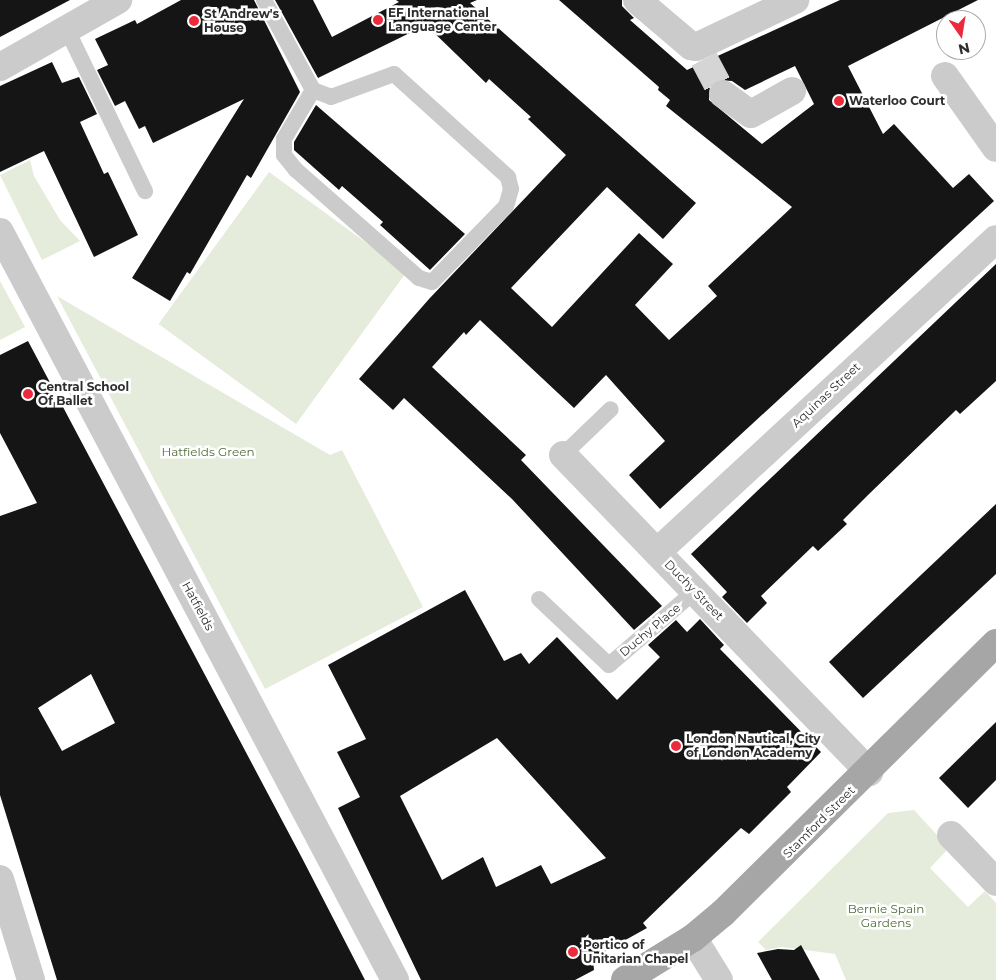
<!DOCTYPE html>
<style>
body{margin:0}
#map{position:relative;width:996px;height:980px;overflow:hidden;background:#fff;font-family:Montserrat,sans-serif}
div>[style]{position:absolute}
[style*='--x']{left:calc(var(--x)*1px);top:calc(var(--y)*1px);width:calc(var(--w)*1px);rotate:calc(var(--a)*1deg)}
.green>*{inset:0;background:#e5ecdb;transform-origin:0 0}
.building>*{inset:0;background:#151515}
.street-tunnel>*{height:28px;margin-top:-14px;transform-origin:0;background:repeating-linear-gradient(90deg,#d5d5d5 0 28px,transparent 0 42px)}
.lane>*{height:16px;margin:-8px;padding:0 8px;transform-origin:8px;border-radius:8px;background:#cbcbcb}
.street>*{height:28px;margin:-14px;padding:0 14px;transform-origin:14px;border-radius:14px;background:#cbcbcb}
.primary>*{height:28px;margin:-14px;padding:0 14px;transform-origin:14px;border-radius:14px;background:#a6a6a6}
.dots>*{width:14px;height:14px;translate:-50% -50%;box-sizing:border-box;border:2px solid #fff;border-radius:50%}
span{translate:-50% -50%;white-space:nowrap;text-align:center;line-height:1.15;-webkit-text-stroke:5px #fff;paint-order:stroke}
.poi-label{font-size:12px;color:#2e2e2e;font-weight:700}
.left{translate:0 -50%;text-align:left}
.street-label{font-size:12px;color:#2e2e2e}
.park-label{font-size:12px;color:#526c3a}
.north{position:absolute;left:936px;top:10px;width:50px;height:50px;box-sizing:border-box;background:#fff;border:1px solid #ababab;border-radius:50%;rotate:167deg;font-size:14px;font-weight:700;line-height:20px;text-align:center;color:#2e2e2e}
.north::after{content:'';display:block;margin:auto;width:18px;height:22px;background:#ec2a3c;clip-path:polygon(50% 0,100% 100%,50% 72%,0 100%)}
</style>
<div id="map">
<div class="green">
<div style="clip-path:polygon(30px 160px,34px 176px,60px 220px,80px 241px,42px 260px,0 175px)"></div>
<div style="left:269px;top:172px;width:170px;height:188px;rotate:36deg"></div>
<div style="clip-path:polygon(0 281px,25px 327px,0 340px)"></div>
<div style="clip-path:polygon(57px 296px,330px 455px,342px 450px,423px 607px,265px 689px)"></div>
<div style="clip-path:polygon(914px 810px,949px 848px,930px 868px,968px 907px,985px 891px,996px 903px,996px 980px,846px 980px,835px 954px,782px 947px,766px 950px,758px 942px,888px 813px)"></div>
</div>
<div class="building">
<div style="clip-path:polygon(0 0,70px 0,0 37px)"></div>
<div style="clip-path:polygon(181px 0,254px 0,300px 92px,251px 178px,247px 175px,190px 274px,187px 272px,170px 301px,132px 278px,244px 99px,153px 143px,145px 126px,139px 129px,125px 101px,115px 106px,97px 70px,108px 65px,95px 39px,135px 20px,137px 24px)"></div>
<div style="clip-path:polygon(evenodd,275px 0,313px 0,332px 37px,399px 2px,396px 0,477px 0,470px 3px,696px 203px,663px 239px,607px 187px,511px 288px,552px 327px,639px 233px,673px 264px,635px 305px,669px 340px,717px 296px,708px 286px,792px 207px,666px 106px,670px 100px,658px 90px,659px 87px,559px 0,622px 0,622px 6px,634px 18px,630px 20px,687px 70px,840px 0,978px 0,848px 66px,883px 134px,894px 124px,953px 188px,969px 174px,994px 201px,660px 509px,629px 475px,665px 441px,606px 375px,574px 408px,480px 320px,466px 335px,464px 332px,432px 367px,526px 455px,521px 460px,662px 606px,634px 630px,512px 499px,404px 398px,393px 410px,359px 379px,429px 299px,566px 155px,528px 119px,531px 117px,489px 79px,486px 83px,426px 25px,318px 78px,275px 0,795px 66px,814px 104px,762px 144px,709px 100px,710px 85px,717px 80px,732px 81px,745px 90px,795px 66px)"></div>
<div style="clip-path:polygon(52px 62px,62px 83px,79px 77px,97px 114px,80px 122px,104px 174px,108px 172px,138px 235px,94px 257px,44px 151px,0 172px,0 86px)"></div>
<div style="clip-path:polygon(316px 105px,465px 234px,430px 270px,380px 225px,383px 222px,342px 186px,339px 190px,294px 150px,294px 142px)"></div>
<div style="clip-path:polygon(996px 264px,996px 381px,960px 414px,956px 410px,868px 495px,843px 520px,847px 524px,832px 538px,818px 551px,813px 546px,761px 596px,767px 603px,747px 623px,722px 597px,727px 592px,691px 554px)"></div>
<div style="clip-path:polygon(evenodd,28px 341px,302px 858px,365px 980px,57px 980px,0 795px,0 516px,37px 503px,0 433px,0 355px,28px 341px,91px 674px,115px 723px,62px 751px,38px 708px,91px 674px)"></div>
<div style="clip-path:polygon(996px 504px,996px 574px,863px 698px,829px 662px)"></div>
<div style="clip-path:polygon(evenodd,465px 590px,504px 661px,521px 653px,529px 664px,557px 637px,617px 700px,660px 657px,648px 645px,676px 620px,687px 632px,700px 619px,724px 645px,720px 649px,821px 752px,787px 787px,791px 792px,749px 834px,741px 828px,643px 923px,647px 928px,593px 958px,594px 970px,575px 980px,421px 980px,338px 808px,360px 797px,337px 752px,366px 739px,328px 665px,465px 590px,497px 738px,606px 858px,551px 884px,541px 865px,496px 887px,483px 857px,442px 880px,400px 796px,497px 738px)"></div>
<div style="clip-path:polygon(996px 722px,996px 780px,968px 808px,939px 778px)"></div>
<div style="clip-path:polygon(801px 945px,820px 980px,772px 980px,757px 953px,778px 949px,794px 950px)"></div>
</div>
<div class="street-tunnel">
<div style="--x:704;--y:59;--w:40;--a:62"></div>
</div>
<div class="lane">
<div style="--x:264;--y:0;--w:102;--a:61.4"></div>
<div style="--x:313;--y:90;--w:19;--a:21"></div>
<div style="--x:331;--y:97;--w:67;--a:-20.1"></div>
<div style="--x:394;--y:74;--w:154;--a:42.1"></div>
<div style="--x:508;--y:177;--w:12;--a:76"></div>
<div style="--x:511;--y:189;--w:18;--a:106"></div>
<div style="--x:506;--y:206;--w:106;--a:134.2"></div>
<div style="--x:432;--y:282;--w:14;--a:-163"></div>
<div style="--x:419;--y:278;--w:164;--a:-138.7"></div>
<div style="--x:296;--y:170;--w:19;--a:-129"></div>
<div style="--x:284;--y:155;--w:16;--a:-90"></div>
<div style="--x:284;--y:139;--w:57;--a:-59.4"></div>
<div style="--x:64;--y:30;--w:13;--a:51"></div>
<div style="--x:72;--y:40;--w:168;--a:64.2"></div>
<div style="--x:563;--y:455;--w:66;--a:-43.8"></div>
<div style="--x:539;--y:599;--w:96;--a:43.3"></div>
<div style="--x:609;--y:665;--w:113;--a:-40.7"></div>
</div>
<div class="street">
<div style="--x:637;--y:0;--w:71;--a:40.4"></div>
<div style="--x:691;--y:46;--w:5;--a:11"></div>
<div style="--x:696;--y:47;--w:110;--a:-25.4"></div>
<div style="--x:0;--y:67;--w:136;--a:-29.6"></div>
<div style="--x:945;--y:76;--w:88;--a:54.7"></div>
<div style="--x:723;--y:94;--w:34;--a:36"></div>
<div style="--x:751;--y:114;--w:47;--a:-29.3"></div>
<div style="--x:0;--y:232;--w:846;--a:62.16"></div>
<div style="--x:563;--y:455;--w:441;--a:46"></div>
<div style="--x:657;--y:552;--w:461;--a:-42.7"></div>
<div style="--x:951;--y:835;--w:65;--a:46.2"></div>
<div style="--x:0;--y:879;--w:106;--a:72.9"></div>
<div style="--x:693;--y:938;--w:49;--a:58.2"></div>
</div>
<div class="primary">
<div style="--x:625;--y:980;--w:80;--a:-31.7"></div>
<div style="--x:693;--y:938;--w:39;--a:-40"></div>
<div style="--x:723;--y:913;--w:384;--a:-44.7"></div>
</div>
<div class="dots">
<div style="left:378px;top:20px;background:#ec2a3c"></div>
<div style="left:194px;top:21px;background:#ec2a3c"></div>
<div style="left:839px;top:101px;background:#ec2a3c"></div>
<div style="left:28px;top:394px;background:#ec2a3c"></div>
<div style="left:676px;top:746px;background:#ec2a3c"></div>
<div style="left:573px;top:952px;background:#ec2a3c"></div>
</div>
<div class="poi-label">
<span class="left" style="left:388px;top:20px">EF International<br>Language Center</span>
<span class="left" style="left:204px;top:21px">St Andrew's<br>House</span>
<span class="left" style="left:849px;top:101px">Waterloo Court</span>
<span class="left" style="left:38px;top:394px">Central School<br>Of Ballet</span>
<span class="left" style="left:686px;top:746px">London Nautical, City<br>of London Academy</span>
<span class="left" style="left:583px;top:952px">Portico of<br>Unitarian Chapel</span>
</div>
<div class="street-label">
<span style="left:826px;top:395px;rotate:-43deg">Aquinas Street</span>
<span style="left:694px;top:590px;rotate:46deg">Duchy Street</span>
<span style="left:198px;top:606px;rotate:62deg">Hatfields</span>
<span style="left:650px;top:630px;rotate:-40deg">Duchy Place</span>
<span style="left:819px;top:822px;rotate:-45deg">Stamford Street</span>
</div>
<div class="park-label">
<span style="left:208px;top:452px">Hatfields Green</span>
<span style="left:886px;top:916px">Bernie Spain<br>Gardens</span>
</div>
<div class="north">N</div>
</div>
